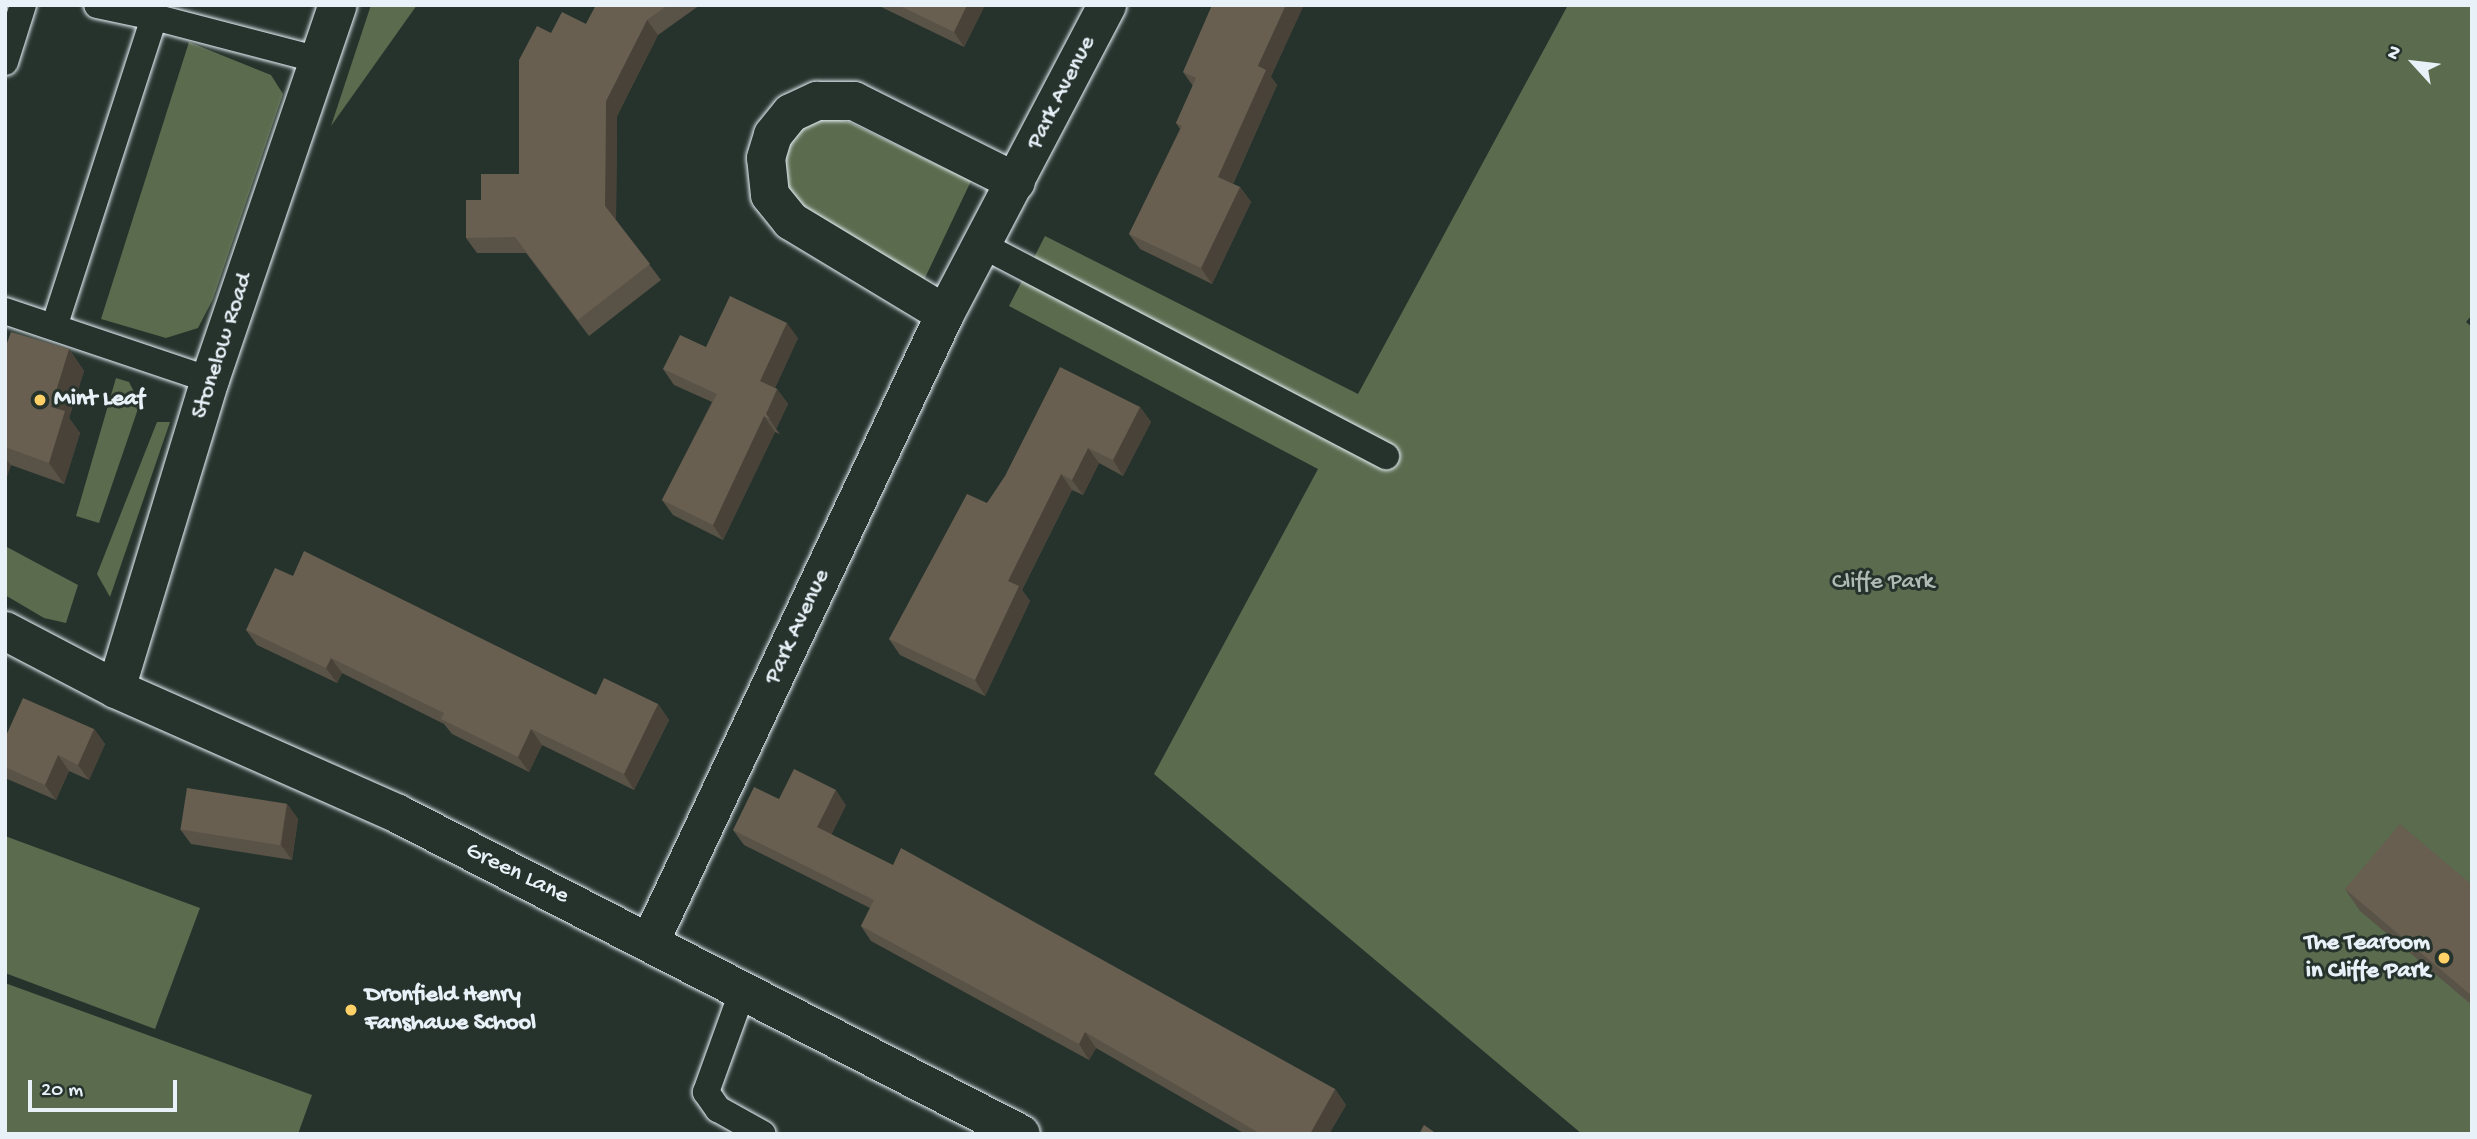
<!DOCTYPE html>
<style>
body{margin:0}
#map{position:relative;width:2477px;height:1139px;overflow:hidden;background:#26332d;font-family:"Gochi Hand",sans-serif}
div>[style]{position:absolute}
[style*='--x']{left:calc(var(--x)*1px);top:calc(var(--y)*1px);width:calc(var(--w)*1px);rotate:calc(var(--a)*1deg)}
.green>*{inset:0;background:#5a6b4e}
.roads{filter:drop-shadow(0 0 2px #e8f1f8) drop-shadow(0 0 2px #e8f1f8)}
.lane>*{height:26px;margin:-13px;padding:0 13px;transform-origin:13px;border-radius:13px;background:#26332d}
.street>*{height:38px;margin:-19px;padding:0 19px;transform-origin:19px;border-radius:19px;background:#26332d}
.secondary>*{height:38px;margin:-19px;padding:0 19px;transform-origin:19px;border-radius:19px;background:#26332d}
.wall>*{inset:0;background:#595246}
.shaded-wall>*{inset:0;background:#494239}
.building>*{inset:0;background:#685f51;transform-origin:0 0}
.dots>*{width:19px;height:19px;translate:-50% -50%;box-sizing:border-box;border:4px solid #26332d;border-radius:50%}
span{translate:-50% -50%;white-space:nowrap;text-align:center;line-height:1.15;-webkit-text-stroke:6px #26332d;paint-order:stroke}
.street-label{font-size:24px;color:#e8f1f8}
.poi-label{font-size:24px;color:#e8f1f8;font-weight:700}
.left{translate:0 -50%;text-align:left}
.right{translate:-100% -50%;text-align:right}
.park-label{font-size:24px;color:#afbbb4}
.frame{position:absolute;inset:0;border:7px solid #e8f1f8;pointer-events:none}
.north{position:absolute;left:2379px;top:28px;width:70px;height:70px;-webkit-text-stroke:5px #26332d;paint-order:stroke;rotate:297deg;font-size:19px;font-weight:700;line-height:28px;text-align:center;color:#e8f1f8}
.north::after{content:'';display:block;margin:auto;width:24px;height:32px;background:#e8f1f8;clip-path:polygon(50% 0,100% 100%,50% 72%,0 100%)}
.scale{position:absolute;left:28px;top:1080px;width:149px;height:32px;box-sizing:border-box;border:4px solid #e8f1f8;border-top:0;padding-left:9px;font-size:21px;line-height:24px;white-space:nowrap;color:#e8f1f8;-webkit-text-stroke:5px #26332d;paint-order:stroke}
</style>
<div id="map">
<div class="green">
<div style="clip-path:polygon(371px 5px,417px 5px,331px 126px)"></div>
<div style="clip-path:polygon(1568px 5px,2472px 5px,2472px 315px,2466px 322px,2472px 327px,2472px 1134px,1582px 1134px,1154px 774px,1318px 469px,1009px 306px,1045px 236px,1358px 394px)"></div>
<div style="clip-path:polygon(189px 42px,271px 75px,283px 94px,213px 299px,198px 328px,166px 338px,101px 319px)"></div>
<div style="clip-path:polygon(817px 116px,849px 122px,971px 181px,924px 280px,798px 206px,786px 185px,784px 156px,796px 133px)"></div>
<div style="clip-path:polygon(116px 378px,129px 382px,140px 403px,99px 523px,76px 516px)"></div>
<div style="clip-path:polygon(157px 422px,170px 422px,110px 597px,97px 574px)"></div>
<div style="clip-path:polygon(5px 546px,78px 585px,66px 623px,44px 618px,5px 595px)"></div>
<div style="clip-path:polygon(5px 836px,200px 908px,155px 1029px,5px 973px)"></div>
<div style="clip-path:polygon(5px 983px,312px 1095px,298px 1134px,5px 1134px)"></div>
</div>
<div class="roads">
<div class="lane">
<div style="--x:154;--y:17;--w:171;--a:14.6"></div>
<div style="--x:5;--y:62;--w:60;--a:-72.5"></div>
<div style="--x:982;--y:245;--w:456;--a:27.6"></div>
<div style="--x:5;--y:311;--w:216;--a:18.6"></div>
<div style="--x:55;--y:324;--w:323;--a:-72.1"></div>
<div style="--x:154;--y:17;--w:58;--a:-168.1"></div>
<div style="--x:744;--y:987;--w:112;--a:109.9"></div>
<div style="--x:706;--y:1092;--w:21;--a:55"></div>
<div style="--x:718;--y:1109;--w:51;--a:29.1"></div>
</div>
<div class="street">
<div style="--x:945;--y:314;--w:180;--a:-148.9"></div>
<div style="--x:791;--y:221;--w:33;--a:-129"></div>
<div style="--x:770;--y:195;--w:37;--a:-96"></div>
<div style="--x:766;--y:158;--w:24;--a:-73"></div>
<div style="--x:773;--y:135;--w:28;--a:-51"></div>
<div style="--x:791;--y:113;--w:29;--a:-25"></div>
<div style="--x:817;--y:101;--w:37;--a:0"></div>
<div style="--x:854;--y:101;--w:181;--a:26.6"></div>
<div style="--x:116;--y:689;--w:323;--a:-73.1"></div>
<div style="--x:210;--y:380;--w:396;--a:-71.2"></div>
<div style="--x:651;--y:940;--w:692;--a:-64.84"></div>
<div style="--x:945;--y:314;--w:349;--a:-62.3"></div>
</div>
<div class="secondary">
<div style="--x:5;--y:631;--w:125;--a:27.6"></div>
<div style="--x:116;--y:689;--w:308;--a:23.9"></div>
<div style="--x:398;--y:814;--w:700;--a:27.19"></div>
</div>
</div>
<div class="wall">
<div style="clip-path:polygon(596px 5px,700px 5px,658px 35px,617px 116px,616px 220px,661px 280px,589px 336px,526px 253px,477px 253px,466px 238px,481px 200px,519px 174px,586px 24px)"></div>
<div style="clip-path:polygon(877px 5px,985px 5px,964px 47px)"></div>
<div style="clip-path:polygon(1183px 72px,1271px 77px,1277px 85px,1233px 184px,1240px 187px,1251px 202px,1212px 284px,1140px 249px,1129px 234px,1180px 129px,1176px 123px,1193px 86px)"></div>
<div style="clip-path:polygon(798px 338px,775px 388px,777px 389px,788px 404px,776px 429px,780px 434px,775px 432px,723px 540px,673px 515px,662px 500px,712px 402px,674px 385px,663px 369px,706px 347px)"></div>
<div style="clip-path:polygon(5px 343px,69px 349px,84px 371px,69px 418px,80px 433px,64px 484px,11px 465px,6px 479px,5px 479px)"></div>
<div style="clip-path:polygon(1140px 407px,1151px 422px,1123px 476px,1099px 463px,1083px 495px,1072px 490px,1022px 590px,1030px 601px,985px 696px,900px 655px,889px 639px,987px 503px)"></div>
<div style="clip-path:polygon(293px 576px,596px 695px,658px 704px,669px 720px,634px 790px,542px 745px,529px 772px,452px 734px,444px 724px,342px 673px,337px 683px,257px 645px,246px 630px)"></div>
<div style="clip-path:polygon(94px 729px,105px 744px,89px 780px,69px 771px,56px 800px,5px 778px,5px 738px)"></div>
<div style="clip-path:polygon(779px 799px,846px 805px,831px 835px,1335px 1089px,1346px 1105px,1329px 1134px,1245px 1134px,1096px 1048px,1089px 1060px,871px 941px,861px 926px,870px 908px,744px 845px,733px 830px)"></div>
<div style="clip-path:polygon(287px 804px,298px 819px,292px 860px,191px 844px,180px 829px)"></div>
<div style="clip-path:polygon(2472px 885px,2472px 1005px,2360px 911px,2345px 889px)"></div>
</div>
<div class="shaded-wall">
<div style="clip-path:polygon(967px 5px,985px 5px,964px 47px,954px 32px)"></div>
<div style="clip-path:polygon(1286px 5px,1304px 5px,1271px 77px,1277px 85px,1229px 192px,1218px 177px,1258px 66px)"></div>
<div style="clip-path:polygon(647px 20px,658px 35px,617px 116px,616px 221px,605px 206px,606px 101px)"></div>
<div style="clip-path:polygon(1240px 187px,1251px 202px,1212px 284px,1201px 268px)"></div>
<div style="clip-path:polygon(787px 323px,798px 338px,771px 396px,760px 381px)"></div>
<div style="clip-path:polygon(69px 349px,84px 371px,69px 418px,80px 433px,64px 484px,49px 463px,51px 407px)"></div>
<div style="clip-path:polygon(777px 389px,788px 404px,776px 429px,766px 414px)"></div>
<div style="clip-path:polygon(1140px 407px,1151px 422px,1123px 476px,1113px 460px)"></div>
<div style="clip-path:polygon(764px 416px,775px 432px,723px 540px,713px 525px)"></div>
<div style="clip-path:polygon(1088px 448px,1099px 463px,1083px 495px,1072px 480px)"></div>
<div style="clip-path:polygon(5px 458px,11px 465px,6px 479px,5px 478px)"></div>
<div style="clip-path:polygon(1061px 474px,1072px 490px,1022px 590px,1030px 601px,985px 696px,975px 680px,1008px 581px)"></div>
<div style="clip-path:polygon(331px 658px,342px 673px,337px 683px,326px 668px)"></div>
<div style="clip-path:polygon(658px 704px,669px 720px,634px 790px,624px 774px)"></div>
<div style="clip-path:polygon(94px 729px,105px 744px,89px 780px,78px 765px)"></div>
<div style="clip-path:polygon(531px 729px,542px 745px,529px 772px,518px 757px)"></div>
<div style="clip-path:polygon(58px 755px,69px 771px,56px 800px,45px 785px)"></div>
<div style="clip-path:polygon(836px 790px,846px 805px,827px 843px,817px 827px)"></div>
<div style="clip-path:polygon(287px 804px,298px 819px,292px 860px,281px 845px)"></div>
<div style="clip-path:polygon(1085px 1032px,1096px 1048px,1089px 1060px,1079px 1044px)"></div>
<div style="clip-path:polygon(1335px 1089px,1346px 1105px,1329px 1134px,1310px 1134px)"></div>
</div>
<div class="building">
<div style="clip-path:polygon(596px 5px,668px 5px,647px 20px,606px 101px,605px 206px,650px 264px,578px 320px,515px 237px,466px 238px,466px 200px,481px 200px,481px 174px,519px 174px,519px 60px,537px 26px,551px 33px,562px 12px,586px 24px)"></div>
<div style="clip-path:polygon(898px 5px,967px 5px,954px 32px)"></div>
<div style="clip-path:polygon(1212px 5px,1286px 5px,1258px 66px,1266px 70px,1218px 177px,1240px 187px,1201px 268px,1129px 234px,1182px 126px,1176px 123px,1196px 78px,1183px 72px)"></div>
<div style="clip-path:polygon(730px 296px,787px 323px,760px 381px,777px 389px,766px 414px,770px 419px,764px 416px,713px 525px,662px 500px,717px 394px,663px 369px,680px 335px,706px 347px)"></div>
<div style="clip-path:polygon(11px 332px,69px 349px,51px 407px,65px 411px,49px 463px,5px 447px,5px 343px,7px 343px)"></div>
<div style="clip-path:polygon(1060px 367px,1140px 407px,1113px 460px,1088px 448px,1072px 480px,1061px 474px,1008px 581px,1019px 586px,975px 680px,889px 639px,967px 494px,987px 503px,1005px 476px)"></div>
<div style="clip-path:polygon(304px 551px,596px 695px,604px 678px,658px 704px,624px 774px,531px 729px,518px 757px,441px 719px,444px 713px,331px 658px,326px 668px,246px 630px,275px 568px,293px 576px)"></div>
<div style="clip-path:polygon(23px 698px,94px 729px,78px 765px,58px 755px,45px 785px,5px 767px,5px 738px)"></div>
<div style="clip-path:polygon(794px 769px,836px 790px,817px 827px,893px 865px,901px 848px,1335px 1089px,1310px 1134px,1261px 1134px,1085px 1032px,1079px 1044px,861px 926px,874px 900px,733px 830px,754px 787px,779px 799px)"></div>
<div style="left:187px;top:788px;width:101px;height:42px;rotate:9deg"></div>
<div style="clip-path:polygon(2400px 824px,2472px 885px,2472px 996px,2345px 889px)"></div>
<div style="clip-path:polygon(1424px 1125px,1437px 1134px,1419px 1134px)"></div>
</div>
<div class="dots">
<div style="left:40px;top:400px;background:#ffd166"></div>
<div style="left:2444px;top:958px;background:#ffd166"></div>
<div style="left:351px;top:1010px;background:#ffd166"></div>
</div>
<div class="street-label">
<span style="left:1062px;top:93px;rotate:-63deg">Park Avenue</span>
<span style="left:223px;top:346px;rotate:-72deg">Stonelow Road</span>
<span style="left:798px;top:627px;rotate:-65deg">Park Avenue</span>
<span style="left:517px;top:874px;rotate:26deg">Green Lane</span>
</div>
<div class="poi-label">
<span class="left" style="left:54px;top:400px">Mint Leaf</span>
<span class="right" style="left:2430px;top:958px">The Tearoom<br>in Cliffe Park</span>
<span class="left" style="left:365px;top:1010px">Dronfield Henry<br>Fanshawe School</span>
</div>
<div class="park-label">
<span style="left:1883px;top:583px">Cliffe Park</span>
</div>
<div class="frame"></div>
<div class="north">N</div>
<div class="scale">20 m</div>
</div>
